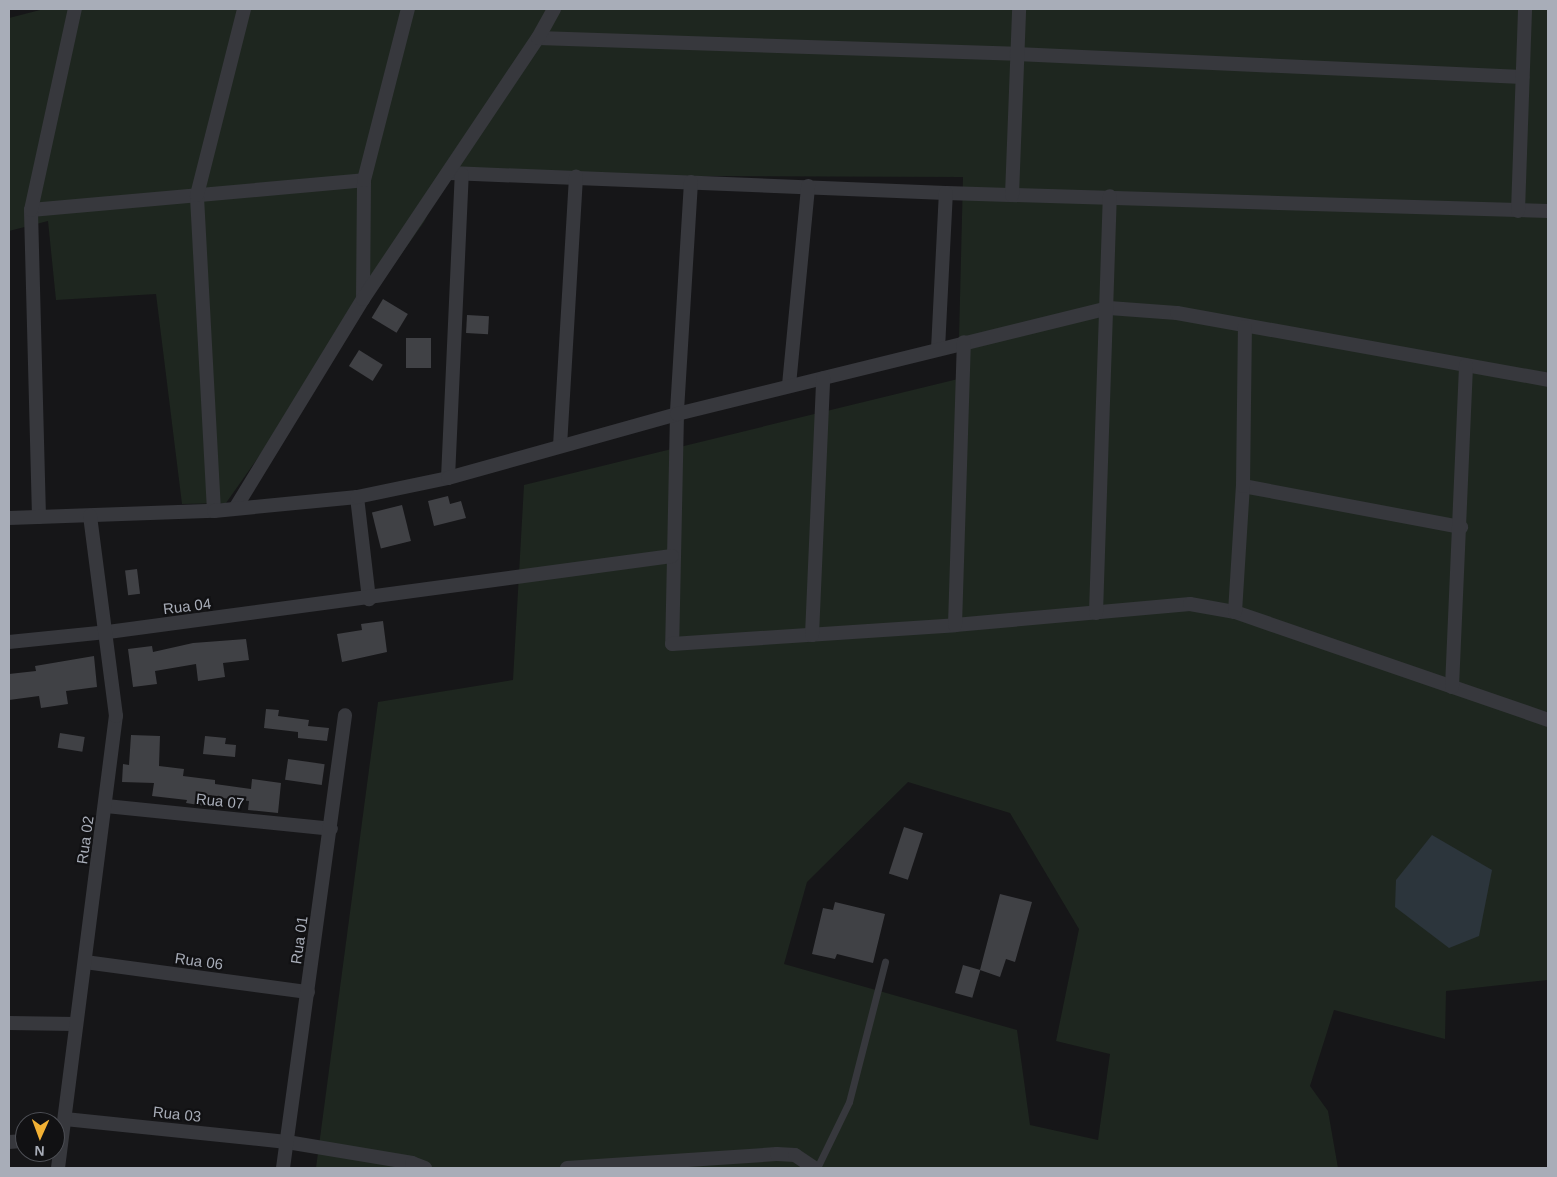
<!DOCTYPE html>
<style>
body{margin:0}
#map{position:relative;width:1557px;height:1177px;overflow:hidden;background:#161618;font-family:Helvetica,sans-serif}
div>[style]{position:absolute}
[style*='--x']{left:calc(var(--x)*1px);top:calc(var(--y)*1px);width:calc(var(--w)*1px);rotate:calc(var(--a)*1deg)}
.green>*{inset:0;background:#1e261f}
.water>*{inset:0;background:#2c353c}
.building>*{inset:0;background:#404145;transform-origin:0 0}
.lane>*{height:7px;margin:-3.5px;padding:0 3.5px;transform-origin:3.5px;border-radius:3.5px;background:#37383d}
.street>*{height:14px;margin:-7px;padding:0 7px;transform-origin:7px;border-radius:7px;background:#37383d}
span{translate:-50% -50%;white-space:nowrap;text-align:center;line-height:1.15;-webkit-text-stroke:4.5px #111113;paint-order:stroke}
.street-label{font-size:15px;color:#a8adb8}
.frame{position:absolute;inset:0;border:10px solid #a8adb8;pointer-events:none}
.north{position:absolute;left:15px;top:1112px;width:50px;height:50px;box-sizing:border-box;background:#111113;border:1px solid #4d4f55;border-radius:50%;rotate:182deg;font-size:14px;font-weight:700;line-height:20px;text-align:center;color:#a8adb8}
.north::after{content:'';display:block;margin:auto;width:18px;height:22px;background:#f2b134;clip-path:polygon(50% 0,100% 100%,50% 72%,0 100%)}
</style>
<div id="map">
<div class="green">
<div style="clip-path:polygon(evenodd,44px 9px,1548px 9px,1548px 980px,1446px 991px,1445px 1039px,1334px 1010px,1310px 1086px,1328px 1111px,1338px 1168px,316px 1168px,378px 702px,513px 680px,524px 485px,958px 379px,963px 177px,456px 175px,449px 172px,424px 222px,226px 503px,182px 504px,156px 294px,56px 300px,48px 221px,9px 231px,9px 18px,44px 9px,908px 782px,1010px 813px,1079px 929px,1056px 1041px,1110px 1054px,1098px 1140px,1030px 1125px,1017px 1030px,784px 964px,807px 882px,908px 782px)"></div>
</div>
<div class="water">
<div style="clip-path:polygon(1432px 835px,1492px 870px,1479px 936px,1449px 948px,1395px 907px,1396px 880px)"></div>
</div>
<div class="building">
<div style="left:383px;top:299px;width:29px;height:22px;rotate:31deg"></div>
<div style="left:467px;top:315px;width:22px;height:18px;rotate:3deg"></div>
<div style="left:406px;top:338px;width:25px;height:30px"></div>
<div style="left:359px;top:350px;width:28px;height:19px;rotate:32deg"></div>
<div style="clip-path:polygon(448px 496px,450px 504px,461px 501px,466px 518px,434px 526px,428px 501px)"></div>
<div style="left:402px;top:505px;width:37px;height:31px;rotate:76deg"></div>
<div style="left:137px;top:569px;width:25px;height:12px;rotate:83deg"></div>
<div style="clip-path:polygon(383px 621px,387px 652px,342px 662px,337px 634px,362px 630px,361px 624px)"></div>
<div style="clip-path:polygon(246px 639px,249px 660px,223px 663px,225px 677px,198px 681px,196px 664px,155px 671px,157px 684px,133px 687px,128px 649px,152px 646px,153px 652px,193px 643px)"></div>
<div style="clip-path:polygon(94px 656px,97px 687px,66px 691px,68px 704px,41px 708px,39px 696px,9px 700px,9px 674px,36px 671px,35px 666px)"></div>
<div style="clip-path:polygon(266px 709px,279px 710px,278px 716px,309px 720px,308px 726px,329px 728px,327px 741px,298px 738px,298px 732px,264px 728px)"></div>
<div style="left:60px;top:733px;width:25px;height:15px;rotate:9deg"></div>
<div style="clip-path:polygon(131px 735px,160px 736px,159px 766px,184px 769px,183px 776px,215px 780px,215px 784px,251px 789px,252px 779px,281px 783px,278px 813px,248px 810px,249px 801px,213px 797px,212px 807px,186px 803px,187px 800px,152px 796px,154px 783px,122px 782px,123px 764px,129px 765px)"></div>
<div style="clip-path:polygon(205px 736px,226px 738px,225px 744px,236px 745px,235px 757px,203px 754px)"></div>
<div style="left:288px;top:759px;width:37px;height:21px;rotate:8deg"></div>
<div style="left:904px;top:827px;width:20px;height:49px;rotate:18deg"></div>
<div style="clip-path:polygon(1000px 894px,1032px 902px,1015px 962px,1006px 959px,1000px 977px,980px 970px)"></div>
<div style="clip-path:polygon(835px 902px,885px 914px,873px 963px,837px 954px,835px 959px,812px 954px,823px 908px,833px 910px)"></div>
<div style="left:963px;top:965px;width:18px;height:29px;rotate:16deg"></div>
</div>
<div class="lane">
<div style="--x:817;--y:1168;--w:73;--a:-64.1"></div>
<div style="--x:849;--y:1102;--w:145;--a:-75.6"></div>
</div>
<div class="street">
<div style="--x:538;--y:38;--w:478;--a:1.9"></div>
<div style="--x:1016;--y:54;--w:507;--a:2.6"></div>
<div style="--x:450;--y:173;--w:496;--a:2.3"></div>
<div style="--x:946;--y:193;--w:602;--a:1.71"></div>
<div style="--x:691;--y:182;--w:232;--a:93.5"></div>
<div style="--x:677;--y:414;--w:230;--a:91.2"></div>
<div style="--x:672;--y:644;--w:284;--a:-3.8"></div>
<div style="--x:955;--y:625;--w:236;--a:-5.1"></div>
<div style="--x:1190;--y:604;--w:46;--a:10.1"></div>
<div style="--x:1235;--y:612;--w:331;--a:19"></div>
<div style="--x:1012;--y:195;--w:186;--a:-87.8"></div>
<div style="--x:31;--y:210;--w:334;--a:-5.1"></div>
<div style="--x:1518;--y:211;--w:202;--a:-88"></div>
<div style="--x:363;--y:299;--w:119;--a:-89.5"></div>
<div style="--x:364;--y:180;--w:177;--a:-75.6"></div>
<div style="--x:938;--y:349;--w:156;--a:-87.1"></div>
<div style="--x:789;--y:385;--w:200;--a:-84.5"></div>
<div style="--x:560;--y:446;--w:270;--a:-86.6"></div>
<div style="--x:448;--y:478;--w:304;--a:-87.4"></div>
<div style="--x:1243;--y:486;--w:222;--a:10.7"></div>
<div style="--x:357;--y:497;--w:103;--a:83.3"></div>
<div style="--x:236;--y:507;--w:244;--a:-58.6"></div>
<div style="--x:363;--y:299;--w:314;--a:-56.2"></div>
<div style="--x:538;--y:38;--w:33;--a:-61"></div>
<div style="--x:214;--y:511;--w:316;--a:-93.1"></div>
<div style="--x:197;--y:195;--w:192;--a:-75.8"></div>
<div style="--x:39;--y:517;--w:307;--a:-91.5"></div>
<div style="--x:31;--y:210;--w:206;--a:-77.7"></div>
<div style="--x:9;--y:518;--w:205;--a:-2"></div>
<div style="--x:214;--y:511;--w:144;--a:-5.6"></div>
<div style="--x:357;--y:497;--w:93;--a:-11.8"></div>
<div style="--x:448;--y:478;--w:238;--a:-15.6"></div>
<div style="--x:677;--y:414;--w:445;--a:-13.8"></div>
<div style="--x:1109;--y:308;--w:68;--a:4.2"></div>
<div style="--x:1177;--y:313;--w:377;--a:10.2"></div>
<div style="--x:1235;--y:612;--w:126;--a:-86.4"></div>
<div style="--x:1243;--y:486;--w:159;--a:-89.3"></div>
<div style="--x:1096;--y:613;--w:417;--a:-88.1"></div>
<div style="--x:955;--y:625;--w:283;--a:-88.2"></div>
<div style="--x:812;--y:635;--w:257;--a:-87.5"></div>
<div style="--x:9;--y:642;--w:100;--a:-5.8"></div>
<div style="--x:108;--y:632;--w:569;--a:-7.67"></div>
<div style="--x:1452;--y:687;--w:322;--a:-87.5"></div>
<div style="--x:106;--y:806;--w:226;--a:5.8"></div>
<div style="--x:85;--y:962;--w:225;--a:7.7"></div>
<div style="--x:9;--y:1023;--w:66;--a:0.9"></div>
<div style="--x:65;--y:1119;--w:223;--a:5.9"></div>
<div style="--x:287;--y:1142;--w:127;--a:9.5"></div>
<div style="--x:412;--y:1163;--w:14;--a:21"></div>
<div style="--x:9;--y:1142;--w:16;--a:-4"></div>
<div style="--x:58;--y:1168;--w:456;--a:-82.7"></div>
<div style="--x:116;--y:716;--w:202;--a:-97.4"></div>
<div style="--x:283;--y:1168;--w:457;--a:-82.2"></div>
<div style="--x:567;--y:1168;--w:210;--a:-3.8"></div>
<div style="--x:777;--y:1154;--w:18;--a:3"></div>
<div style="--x:795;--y:1155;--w:23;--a:34"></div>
</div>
<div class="street-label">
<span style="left:187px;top:606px;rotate:-7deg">Rua 04</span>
<span style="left:220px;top:801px;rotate:6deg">Rua 07</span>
<span style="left:85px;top:840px;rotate:-82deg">Rua 02</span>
<span style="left:299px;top:940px;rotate:-82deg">Rua 01</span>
<span style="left:199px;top:961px;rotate:8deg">Rua 06</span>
<span style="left:177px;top:1114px;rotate:6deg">Rua 03</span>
</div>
<div class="frame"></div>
<div class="north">N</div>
</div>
